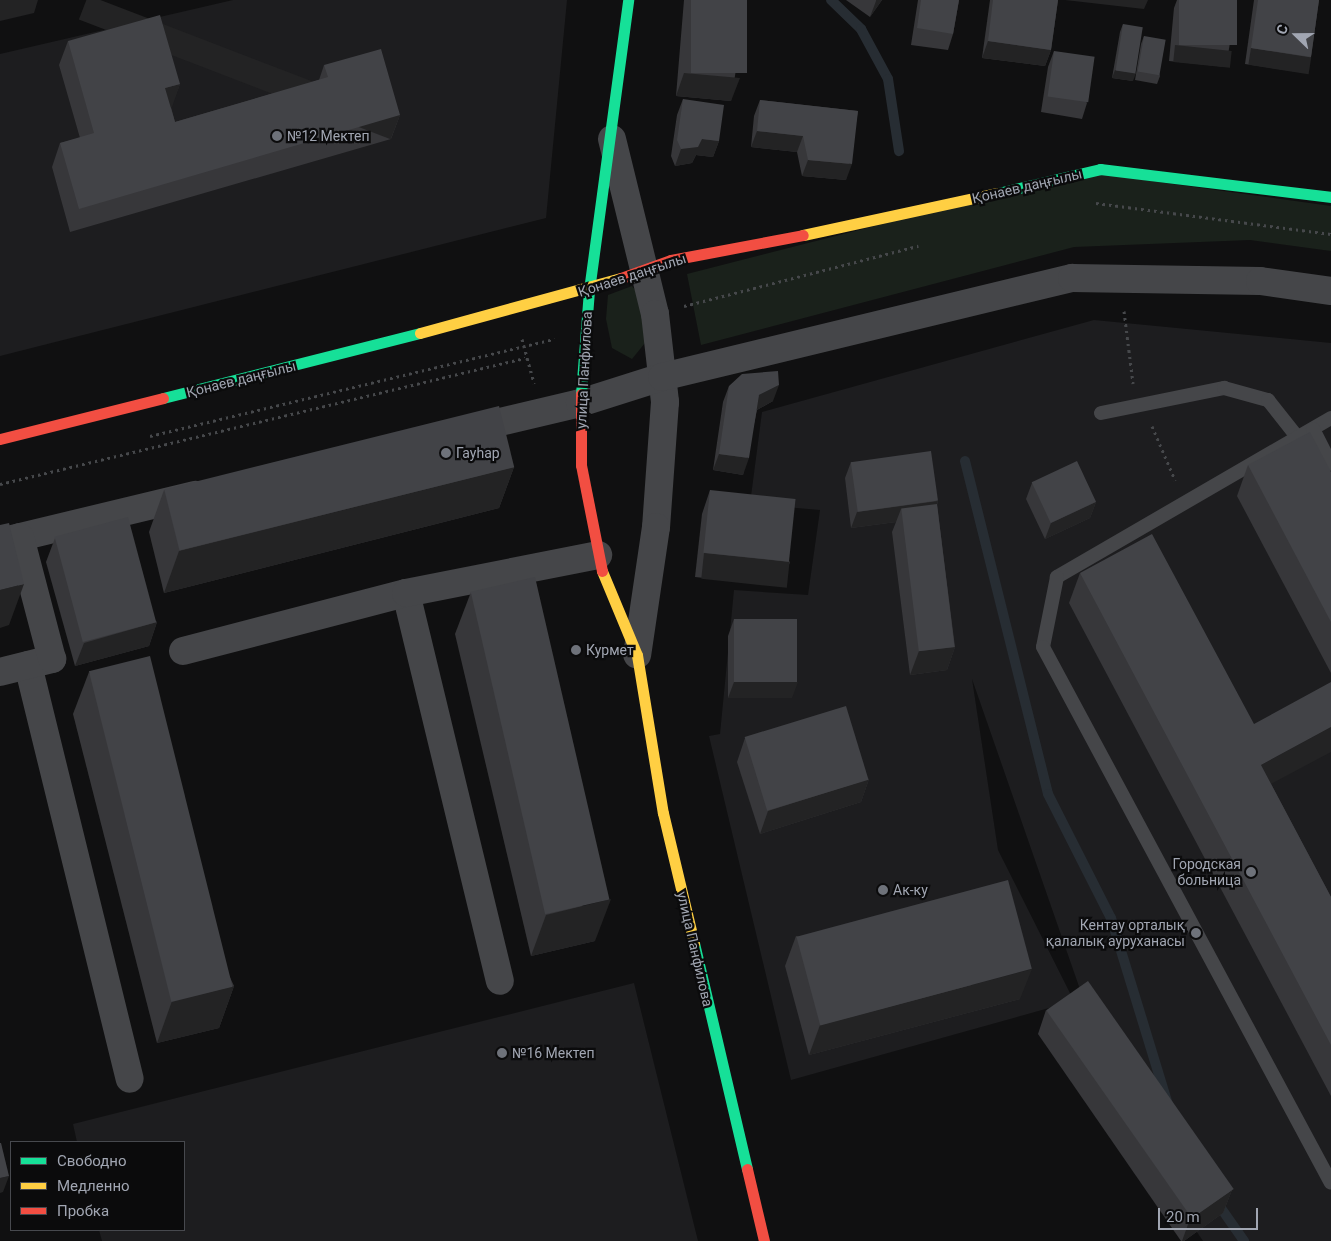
<!DOCTYPE html>
<meta charset="utf-8">
<style>
body{margin:0}
#map{position:relative;width:1331px;height:1241px;overflow:hidden;background:#101011;font-family:Roboto,sans-serif}
div>[style]{position:absolute}
[style*='--x']{left:calc(var(--x)*1px);top:calc(var(--y)*1px);width:calc(var(--w)*1px);rotate:calc(var(--a)*1deg)}
.built>*{inset:0;background:#1d1d1f}
.green>*{inset:0;background:#1a211b}
.stream>*{height:10px;margin:-5px;padding:0 5px;transform-origin:5px;border-radius:5px;background:#272d33}
.path>*{height:3px;margin-top:-1.5px;transform-origin:0;background:repeating-linear-gradient(90deg,#46484b 0 2.5px,transparent 0 6.5px)}
.lane>*{height:14px;margin:-7px;padding:0 7px;transform-origin:7px;border-radius:7px;background:#454649}
.street>*{height:28px;margin:-14px;padding:0 14px;transform-origin:14px;border-radius:14px;background:#454649}
.fast>*{height:11px;margin:-5.5px;padding:0 5.5px;transform-origin:5.5px;border-radius:5.5px;background:#16e098}
.slow>*{height:11px;margin:-5.5px;padding:0 5.5px;transform-origin:5.5px;border-radius:5.5px;background:#ffcf43}
.jam>*{height:11px;margin:-5.5px;padding:0 5.5px;transform-origin:5.5px;border-radius:5.5px;background:#f24e42}
.wall>*{inset:0;background:#37373a}
.shaded-wall>*{inset:0;background:#232324;transform-origin:0 0}
.building>*{inset:0;background:#424347;transform-origin:0 0}
.dots>*{width:14px;height:14px;translate:-50% -50%;box-sizing:border-box;border:2px solid #0b0b0c;border-radius:50%}
span{translate:-50% -50%;white-space:nowrap;text-align:center;line-height:1.15;-webkit-text-stroke:4.5px #0b0b0c;paint-order:stroke}
.poi-label{font-size:14px;color:#a1a6b2}
.left{translate:0 -50%;text-align:left}
.right{translate:-100% -50%;text-align:right}
.street-label{font-size:14px;color:#a1a6b2}
.legend{position:absolute;left:10px;top:1141px;width:175px;height:90px;box-sizing:border-box;background:#0b0b0c;border:1px solid #47494e;margin:0;padding:6px 9px;list-style:none;font-size:15px;color:#a1a6b2}
.legend li{display:flex;align-items:center;gap:10px;height:25px}
.legend b{width:25px;border:1px solid #47494e}
.north{position:absolute;left:1271px;top:10px;width:50px;height:50px;-webkit-text-stroke:4px #0b0b0c;paint-order:stroke;rotate:292deg;font-size:14px;font-weight:700;line-height:20px;text-align:center;color:#a1a6b2}
.north::after{content:'';display:block;margin:auto;width:18px;height:22px;background:#a1a6b2;clip-path:polygon(50% 0,100% 100%,50% 72%,0 100%)}
.scale{position:absolute;left:1158px;top:1208px;width:100px;height:22px;box-sizing:border-box;border:2px solid #a1a6b2;border-top:0;padding-left:6px;font-size:15px;line-height:18px;white-space:nowrap;color:#a1a6b2;-webkit-text-stroke:4px #0b0b0c;paint-order:stroke}
</style>
<div id="map">
<div class="built">
<div style="clip-path:polygon(233px 0,567px 0,546px 218px,0 356px,0 54px)"></div>
<div style="clip-path:polygon(1094px 320px,1331px 343px,1331px 1241px,1203px 1241px,1130px 1133px,972px 679px,998px 850px,1074px 1001px,791px 1080px,709px 736px,720px 734px,734px 590px,808px 595px,820px 510px,750px 504px,762px 412px)"></div>
<div style="clip-path:polygon(634px 983px,698px 1241px,102px 1241px,99px 1230px,184px 1230px,184px 1142px,77px 1142px,73px 1124px)"></div>
</div>
<div class="green">
<div style="clip-path:polygon(1086px 172px,1331px 206px,1331px 251px,1250px 240px,1074px 247px,701px 345px,687px 274px)"></div>
<div style="clip-path:polygon(632px 286px,639px 295px,645px 343px,632px 359px,612px 348px,606px 319px,608px 295px)"></div>
</div>
<div class="stream">
<div style="--x:831;--y:0;--w:42;--a:44"></div>
<div style="--x:861;--y:29;--w:57;--a:61.6"></div>
<div style="--x:888;--y:79;--w:73;--a:81.3"></div>
<div style="--x:965;--y:461;--w:343;--a:76"></div>
<div style="--x:1048;--y:794;--w:139;--a:63.1"></div>
<div style="--x:1111;--y:918;--w:195;--a:73"></div>
<div style="--x:1216;--y:1201;--w:49;--a:55"></div>
</div>
<div class="path">
<div style="--x:1096;--y:203;--w:237;--a:7.5"></div>
<div style="--x:684;--y:306;--w:242;--a:-14.4"></div>
<div style="--x:1124;--y:311;--w:73;--a:82.9"></div>
<div style="--x:522;--y:339;--w:46;--a:74.7"></div>
<div style="--x:1152;--y:426;--w:59;--a:66.9"></div>
<div style="--x:150;--y:436;--w:416;--a:-13.5"></div>
<div style="--x:0;--y:484;--w:540;--a:-13.5"></div>
</div>
<div class="lane">
<div style="--x:1101;--y:413;--w:126;--a:-11.5"></div>
<div style="--x:1224;--y:388;--w:46;--a:15.3"></div>
<div style="--x:1268;--y:400;--w:48;--a:51.7"></div>
<div style="--x:1331;--y:418;--w:317;--a:149.9"></div>
<div style="--x:1057;--y:577;--w:71;--a:101.3"></div>
<div style="--x:1043;--y:647;--w:608;--a:61.75"></div>
<div style="--x:1313;--y:429;--w:39;--a:63"></div>
</div>
<div class="street">
<div style="--x:612;--y:139;--w:180;--a:76.2"></div>
<div style="--x:655;--y:314;--w:89;--a:83.5"></div>
<div style="--x:665;--y:402;--w:125;--a:94.1"></div>
<div style="--x:656;--y:527;--w:129;--a:98.4"></div>
<div style="--x:466;--y:430;--w:117;--a:-13.3"></div>
<div style="--x:580;--y:403;--w:86;--a:-17.6"></div>
<div style="--x:662;--y:377;--w:422;--a:-13.6"></div>
<div style="--x:1072;--y:278;--w:188;--a:0.9"></div>
<div style="--x:1260;--y:281;--w:72;--a:8"></div>
<div style="--x:0;--y:542;--w:201;--a:-13.6"></div>
<div style="--x:406;--y:593;--w:399;--a:76.4"></div>
<div style="--x:183;--y:651;--w:230;--a:-14.6"></div>
<div style="--x:406;--y:593;--w:196;--a:-11.2"></div>
<div style="--x:28;--y:665;--w:426;--a:76.2"></div>
<div style="--x:0;--y:672;--w:54;--a:-14"></div>
<div style="--x:52;--y:659;--w:126;--a:-104.7"></div>
</div>
<div class="fast">
<div style="--x:998;--y:193;--w:105;--a:-13.2"></div>
<div style="--x:1100;--y:169;--w:233;--a:6.9"></div>
<div style="--x:581;--y:394;--w:104;--a:-85.6"></div>
<div style="--x:589;--y:290;--w:293;--a:-82.3"></div>
<div style="--x:163;--y:398;--w:265;--a:-14.2"></div>
<div style="--x:694;--y:943;--w:232;--a:76.8"></div>
</div>
<div class="slow">
<div style="--x:803;--y:235;--w:199;--a:-12.2"></div>
<div style="--x:420;--y:333;--w:208;--a:-15.3"></div>
<div style="--x:602;--y:571;--w:91;--a:67.4"></div>
<div style="--x:637;--y:655;--w:160;--a:80.7"></div>
<div style="--x:663;--y:813;--w:134;--a:76.6"></div>
</div>
<div class="jam">
<div style="--x:621;--y:278;--w:53;--a:-19.8"></div>
<div style="--x:671;--y:260;--w:134;--a:-10.7"></div>
<div style="--x:581;--y:394;--w:71;--a:90"></div>
<div style="--x:581;--y:465;--w:108;--a:78.8"></div>
<div style="--x:0;--y:439;--w:168;--a:-14.1"></div>
<div style="--x:747;--y:1169;--w:74;--a:76.7"></div>
</div>
<div class="wall">
<div style="clip-path:polygon(684px 0,747px 0,731px 101px,676px 96px)"></div>
<div style="clip-path:polygon(846px 0,882px 0,870px 17px)"></div>
<div style="clip-path:polygon(918px 0,959px 0,953px 34px,948px 50px,911px 45px)"></div>
<div style="clip-path:polygon(990px 0,1058px 0,1051px 50px,1045px 66px,982px 58px)"></div>
<div style="clip-path:polygon(1177px 0,1237px 0,1226px 67px,1169px 61px,1174px 8px)"></div>
<div style="clip-path:polygon(1254px 0,1319px 0,1311px 57px,1305px 73px,1245px 64px)"></div>
<div style="clip-path:polygon(1123px 24px,1133px 81px,1112px 78px,1120px 32px)"></div>
<div style="clip-path:polygon(1144px 36px,1160px 76px,1157px 84px,1135px 80px,1141px 44px)"></div>
<div style="clip-path:polygon(68px 41px,180px 84px,171px 107px,175px 122px,319px 80px,324px 65px,400px 115px,391px 139px,70px 232px,52px 167px,60px 143px,80px 138px,59px 65px)"></div>
<div style="clip-path:polygon(1054px 51px,1087px 103px,1082px 119px,1041px 112px,1048px 67px)"></div>
<div style="clip-path:polygon(683px 99px,719px 141px,713px 157px,696px 155px,692px 163px,675px 166px,671px 156px,677px 115px)"></div>
<div style="clip-path:polygon(760px 100px,858px 111px,846px 180px,802px 176px,797px 152px,751px 147px,754px 116px)"></div>
<div style="clip-path:polygon(729px 386px,773px 401px,757px 410px,743px 475px,713px 470px,723px 402px)"></div>
<div style="clip-path:polygon(851px 462px,938px 501px,937px 505px,955px 647px,947px 670px,910px 675px,892px 532px,896px 522px,851px 528px,845px 478px)"></div>
<div style="clip-path:polygon(1248px 465px,1331px 472px,1331px 673px,1237px 496px)"></div>
<div style="clip-path:polygon(514px 467px,499px 508px,164px 593px,149px 532px,164px 490px)"></div>
<div style="clip-path:polygon(1032px 483px,1096px 502px,1090px 518px,1045px 539px,1026px 499px)"></div>
<div style="clip-path:polygon(710px 490px,790px 562px,781px 586px,695px 577px,702px 514px)"></div>
<div style="clip-path:polygon(55px 538px,157px 622px,149px 646px,75px 666px,46px 562px)"></div>
<div style="clip-path:polygon(1080px 573px,1271px 784px,1331px 897px,1331px 1096px,1069px 603px)"></div>
<div style="clip-path:polygon(471px 592px,595px 941px,531px 956px,455px 634px)"></div>
<div style="clip-path:polygon(734px 619px,792px 698px,728px 698px,728px 636px)"></div>
<div style="clip-path:polygon(89px 672px,234px 986px,219px 1028px,157px 1043px,73px 714px)"></div>
<div style="clip-path:polygon(745px 738px,869px 779px,861px 802px,760px 834px,737px 762px)"></div>
<div style="clip-path:polygon(796px 936px,1020px 999px,809px 1055px,785px 966px)"></div>
<div style="clip-path:polygon(1046px 1010px,1232px 1190px,1223px 1213px,1184px 1241px,1181px 1241px,1038px 1034px)"></div>
</div>
<div class="shaded-wall">
<div style="clip-path:polygon(0 0,38px 0,34px 13px,0 21px)"></div>
<div style="clip-path:polygon(876px 0,882px 0,870px 17px,876px 1px)"></div>
<div style="clip-path:polygon(1065px 0,1148px 0,1144px 9px)"></div>
<div style="clip-path:polygon(988px 41px,1051px 50px,1045px 66px,982px 58px)"></div>
<div style="left:1175px;top:45px;width:57px;height:17px;rotate:6deg"></div>
<div style="left:1251px;top:48px;width:61px;height:17px;rotate:9deg"></div>
<div style="clip-path:polygon(1115px 70px,1136px 73px,1133px 81px,1112px 78px)"></div>
<div style="clip-path:polygon(684px 73px,740px 78px,731px 101px,676px 96px)"></div>
<div style="clip-path:polygon(180px 84px,172px 107px,157px 111px,165px 88px)"></div>
<div style="left:400px;top:115px;width:26px;height:334px;rotate:111deg"></div>
<div style="clip-path:polygon(757px 131px,803px 136px,797px 152px,751px 147px)"></div>
<div style="clip-path:polygon(702px 139px,719px 141px,713px 157px,696px 155px,692px 163px,675px 166px,681px 149px)"></div>
<div style="clip-path:polygon(808px 160px,852px 164px,846px 180px,802px 176px)"></div>
<div style="clip-path:polygon(779px 385px,773px 401px,753px 412px,759px 395px)"></div>
<div style="clip-path:polygon(719px 454px,749px 458px,743px 475px,713px 470px)"></div>
<div style="clip-path:polygon(514px 467px,499px 508px,164px 593px,179px 551px)"></div>
<div style="clip-path:polygon(938px 501px,933px 517px,901px 509px,896px 522px,851px 528px,857px 512px)"></div>
<div style="clip-path:polygon(1096px 502px,1090px 518px,1045px 539px,1051px 523px)"></div>
<div style="left:704px;top:553px;width:86px;height:26px;rotate:6deg"></div>
<div style="clip-path:polygon(24px 584px,9px 625px,0 628px,0 590px)"></div>
<div style="clip-path:polygon(157px 622px,149px 646px,75px 666px,84px 643px)"></div>
<div style="clip-path:polygon(955px 647px,947px 670px,910px 675px,919px 651px)"></div>
<div style="clip-path:polygon(734px 682px,798px 682px,792px 698px,728px 698px)"></div>
<div style="clip-path:polygon(1331px 727px,1331px 752px,1250px 795px,1261px 765px)"></div>
<div style="clip-path:polygon(869px 779px,861px 802px,760px 834px,768px 811px)"></div>
<div style="clip-path:polygon(611px 899px,595px 941px,531px 956px,546px 915px)"></div>
<div style="clip-path:polygon(1032px 969px,1020px 999px,809px 1055px,820px 1025px)"></div>
<div style="clip-path:polygon(234px 986px,219px 1028px,157px 1043px,172px 1001px)"></div>
<div style="clip-path:polygon(9px 1176px,3px 1192px,0 1193px,0 1178px)"></div>
<div style="clip-path:polygon(1232px 1190px,1223px 1213px,1184px 1241px,1182px 1241px,1190px 1219px)"></div>
</div>
<div class="building">
<div style="left:691px;top:0;width:56px;height:73px"></div>
<div style="clip-path:polygon(921px 0,959px 0,953px 34px,917px 28px)"></div>
<div style="clip-path:polygon(993px 0,1058px 0,1051px 50px,988px 41px)"></div>
<div style="left:1179px;top:0;width:58px;height:45px"></div>
<div style="clip-path:polygon(1258px 0,1319px 0,1311px 57px,1251px 48px)"></div>
<div style="clip-path:polygon(160px 15px,180px 84px,165px 88px,175px 122px,328px 77px,324px 65px,381px 49px,400px 115px,79px 209px,60px 143px,94px 133px,68px 41px)"></div>
<div style="left:1123px;top:24px;width:20px;height:47px;rotate:9deg"></div>
<div style="left:1144px;top:36px;width:22px;height:36px;rotate:10deg"></div>
<div style="left:1054px;top:51px;width:41px;height:46px;rotate:8deg"></div>
<div style="clip-path:polygon(683px 99px,724px 105px,719px 141px,702px 139px,698px 147px,681px 149px,677px 140px)"></div>
<div style="clip-path:polygon(760px 100px,858px 111px,852px 164px,808px 160px,803px 136px,757px 131px)"></div>
<div style="clip-path:polygon(778px 371px,779px 385px,759px 395px,749px 458px,719px 454px,729px 386px,742px 374px)"></div>
<div style="left:499px;top:406px;width:63px;height:345px;rotate:76deg"></div>
<div style="clip-path:polygon(1310px 432px,1331px 472px,1331px 622px,1248px 465px)"></div>
<div style="left:931px;top:451px;width:50px;height:81px;rotate:82deg"></div>
<div style="left:1077px;top:461px;width:45px;height:50px;rotate:65deg"></div>
<div style="left:710px;top:490px;width:86px;height:63px;rotate:6deg"></div>
<div style="left:937px;top:504px;width:144px;height:36px;rotate:83deg"></div>
<div style="left:128px;top:517px;width:109px;height:76px;rotate:75deg"></div>
<div style="clip-path:polygon(9px 523px,24px 584px,0 590px,0 525px)"></div>
<div style="clip-path:polygon(1152px 534px,1254px 724px,1331px 682px,1331px 727px,1261px 765px,1331px 897px,1331px 1045px,1080px 573px)"></div>
<div style="left:535px;top:577px;width:331px;height:66px;rotate:77deg"></div>
<div style="left:734px;top:619px;width:63px;height:63px"></div>
<div style="left:150px;top:656px;width:341px;height:63px;rotate:76deg"></div>
<div style="left:846px;top:706px;width:77px;height:106px;rotate:73deg"></div>
<div style="left:1008px;top:880px;width:92px;height:219px;rotate:75deg"></div>
<div style="left:1088px;top:981px;width:254px;height:51px;rotate:55deg"></div>
<div style="clip-path:polygon(0 1143px,1px 1143px,9px 1176px,0 1178px)"></div>
</div>
<div class="dots">
<div style="left:277px;top:136px;background:#6e727a"></div>
<div style="left:446px;top:453px;background:#6e727a"></div>
<div style="left:576px;top:650px;background:#6e727a"></div>
<div style="left:1251px;top:872px;background:#6e727a"></div>
<div style="left:883px;top:890px;background:#6e727a"></div>
<div style="left:1196px;top:933px;background:#6e727a"></div>
<div style="left:502px;top:1053px;background:#6e727a"></div>
</div>
<div class="poi-label">
<span class="left" style="left:287px;top:136px">№12 Мектеп</span>
<span class="left" style="left:456px;top:453px">Гауһар</span>
<span class="left" style="left:586px;top:650px">Курмет</span>
<span class="right" style="left:1241px;top:872px">Городская<br>больница</span>
<span class="left" style="left:893px;top:890px">Ак-ку</span>
<span class="right" style="left:1185px;top:933px">Кентау орталық<br>қалалық ауруханасы</span>
<span class="left" style="left:512px;top:1053px">№16 Мектеп</span>
</div>
<div class="street-label">
<span style="left:1027px;top:186px;rotate:-13deg">Қонаев даңғылы</span>
<span style="left:632px;top:275px;rotate:-18deg">Қонаев даңғылы</span>
<span style="left:584px;top:370px;rotate:-87deg">улица Панфилова</span>
<span style="left:241px;top:379px;rotate:-14deg">Қонаев даңғылы</span>
<span style="left:695px;top:949px;rotate:77deg">улица Панфилова</span>
</div>
<ul class="legend">
<li><b style="height:6px;background:#16e098"></b>Свободно</li>
<li><b style="height:6px;background:#ffcf43"></b>Медленно</li>
<li><b style="height:6px;background:#f24e42"></b>Пробка</li>
</ul>
<div class="north">С</div>
<div class="scale">20 m</div>
</div>
